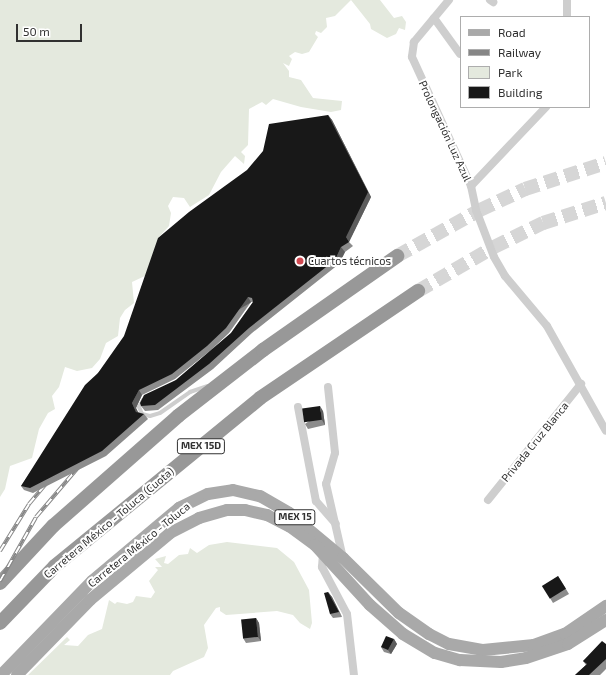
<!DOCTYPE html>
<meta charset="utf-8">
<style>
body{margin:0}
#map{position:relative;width:606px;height:675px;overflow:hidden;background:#fff;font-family:"Exo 2",sans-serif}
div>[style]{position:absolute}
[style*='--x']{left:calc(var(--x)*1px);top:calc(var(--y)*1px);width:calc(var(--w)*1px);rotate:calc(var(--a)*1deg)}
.green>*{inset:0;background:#e4e9de}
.motorway-tunnel>*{height:14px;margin-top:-7px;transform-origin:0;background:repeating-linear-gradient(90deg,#d6d6d6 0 14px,transparent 0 21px)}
.service>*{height:4px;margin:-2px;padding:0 2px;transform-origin:2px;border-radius:2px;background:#cecece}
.minor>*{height:8px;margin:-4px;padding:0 4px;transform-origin:4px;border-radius:4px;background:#cecece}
.primary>*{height:12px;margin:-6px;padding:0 6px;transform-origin:6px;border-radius:6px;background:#a9a9a9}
.motorway>*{height:14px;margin:-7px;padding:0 7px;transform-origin:7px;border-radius:7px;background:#989898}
.rail>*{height:4px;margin-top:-2px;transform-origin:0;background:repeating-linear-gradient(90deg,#fff 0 8px,#868686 0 16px);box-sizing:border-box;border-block:1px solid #868686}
.wall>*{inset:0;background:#8c8c8c}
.shaded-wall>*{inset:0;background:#5d5d5d;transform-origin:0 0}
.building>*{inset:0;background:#181818;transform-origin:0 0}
.dots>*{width:11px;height:11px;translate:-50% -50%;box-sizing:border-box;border:2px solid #fff;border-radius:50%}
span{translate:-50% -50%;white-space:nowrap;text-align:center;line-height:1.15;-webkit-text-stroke:4px #fff;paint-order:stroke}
.shield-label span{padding:1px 3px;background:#fff;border:1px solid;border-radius:3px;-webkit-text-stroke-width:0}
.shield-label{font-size:10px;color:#313131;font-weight:700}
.street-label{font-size:11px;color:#313131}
.poi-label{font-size:11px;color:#313131}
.left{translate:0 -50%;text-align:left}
.legend{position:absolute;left:460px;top:16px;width:130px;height:92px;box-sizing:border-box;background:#fff;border:1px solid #adadad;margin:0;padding:5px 7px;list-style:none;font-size:12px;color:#313131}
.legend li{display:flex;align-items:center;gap:8px;height:20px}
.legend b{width:20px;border:1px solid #adadad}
.scale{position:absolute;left:16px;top:24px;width:66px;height:18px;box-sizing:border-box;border:2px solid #313131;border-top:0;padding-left:5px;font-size:12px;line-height:14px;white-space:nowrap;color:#313131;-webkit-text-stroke:3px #fff;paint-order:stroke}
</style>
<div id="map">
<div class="green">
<div style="clip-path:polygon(0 0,380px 0,394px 18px,402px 16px,406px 22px,405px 30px,399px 28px,396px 34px,387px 38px,371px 29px,370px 24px,351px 0,335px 16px,326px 18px,327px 27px,321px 33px,316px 31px,315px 34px,318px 37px,309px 52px,302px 54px,295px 52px,289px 56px,292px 59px,289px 66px,283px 63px,289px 71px,289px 77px,301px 80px,313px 98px,342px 101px,341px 110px,331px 112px,301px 107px,273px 99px,266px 105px,262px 102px,249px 109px,248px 145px,241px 152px,245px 156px,244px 164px,235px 156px,221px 172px,209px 195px,190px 207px,184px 198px,173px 197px,168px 206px,171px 213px,169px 226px,159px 237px,164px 248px,147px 275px,132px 282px,134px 303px,125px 310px,120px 318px,118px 336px,106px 343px,100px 359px,92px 368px,77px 371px,65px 367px,59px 387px,52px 396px,55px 409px,48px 413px,39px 429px,32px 458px,10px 466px,5px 489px,0 497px)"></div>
<div style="clip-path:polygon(227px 542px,277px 548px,294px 562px,309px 590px,312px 623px,310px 629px,300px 623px,293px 615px,277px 611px,226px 615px,220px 611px,220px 607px,216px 608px,204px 625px,208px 648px,204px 657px,173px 671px,170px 675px,28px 675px,67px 637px,70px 640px,64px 645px,78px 646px,88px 635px,102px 629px,109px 600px,115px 604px,117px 602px,127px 604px,133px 602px,136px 596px,151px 598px,155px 592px,149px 581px,158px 570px,155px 567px,162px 567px,155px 559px,166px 556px,164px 563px,168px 564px,179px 555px,188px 554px,190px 548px,197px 553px,209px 545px)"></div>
</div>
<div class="motorway-tunnel">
<div style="--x:397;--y:256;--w:95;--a:-29"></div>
<div style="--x:480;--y:210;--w:50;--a:-25"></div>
<div style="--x:525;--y:189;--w:85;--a:-17.8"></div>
<div style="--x:418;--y:291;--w:88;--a:-30.1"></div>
<div style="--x:494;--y:247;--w:55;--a:-26.1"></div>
<div style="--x:543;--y:223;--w:66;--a:-17.6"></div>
</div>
<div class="service">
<div style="--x:143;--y:400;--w:8;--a:120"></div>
<div style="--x:139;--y:407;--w:8;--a:67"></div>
<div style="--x:142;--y:414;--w:8;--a:14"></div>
<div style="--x:150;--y:416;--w:10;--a:-17"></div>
<div style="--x:160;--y:413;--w:37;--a:-35"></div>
<div style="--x:190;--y:392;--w:18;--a:-19"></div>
</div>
<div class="minor">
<div style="--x:449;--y:0;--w:55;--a:129.8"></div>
<div style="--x:414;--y:42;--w:15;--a:98"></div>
<div style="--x:412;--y:57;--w:142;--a:65.4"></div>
<div style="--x:471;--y:186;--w:25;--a:78"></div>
<div style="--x:476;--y:210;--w:50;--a:69"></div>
<div style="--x:494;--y:257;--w:22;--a:60"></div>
<div style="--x:505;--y:276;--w:65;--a:50"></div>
<div style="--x:547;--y:326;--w:120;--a:60.7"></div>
<div style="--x:490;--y:0;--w:4;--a:34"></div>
<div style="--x:567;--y:17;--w:17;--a:-90"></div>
<div style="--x:434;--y:18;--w:44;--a:54.2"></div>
<div style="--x:471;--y:186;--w:109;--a:-46.5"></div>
<div style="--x:328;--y:387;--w:66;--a:83.9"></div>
<div style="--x:335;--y:453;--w:32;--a:106"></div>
<div style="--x:326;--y:484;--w:76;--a:77.1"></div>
<div style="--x:298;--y:407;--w:96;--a:79.2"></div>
<div style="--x:316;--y:501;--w:30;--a:49"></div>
<div style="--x:488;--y:500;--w:149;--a:-51.3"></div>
<div style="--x:323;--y:553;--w:14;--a:94"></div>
<div style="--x:322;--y:567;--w:53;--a:62"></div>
<div style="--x:347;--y:614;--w:61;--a:83.5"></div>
</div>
<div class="primary">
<div style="--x:1;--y:675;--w:131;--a:-45.9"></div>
<div style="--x:92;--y:581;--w:114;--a:-40"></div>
<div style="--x:179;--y:508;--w:32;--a:-26"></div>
<div style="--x:208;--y:494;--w:25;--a:-9"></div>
<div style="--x:233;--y:490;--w:28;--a:13"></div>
<div style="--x:260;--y:496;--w:34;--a:30"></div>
<div style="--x:289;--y:513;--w:70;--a:39.8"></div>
<div style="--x:343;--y:558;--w:78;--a:44.5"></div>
<div style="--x:399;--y:613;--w:37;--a:35"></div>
<div style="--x:429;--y:634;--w:22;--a:27"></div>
<div style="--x:449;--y:644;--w:35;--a:10"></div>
<div style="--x:483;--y:650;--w:51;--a:-5.6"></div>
<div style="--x:534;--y:645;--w:33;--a:-20"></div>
<div style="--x:565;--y:634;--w:50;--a:-34.3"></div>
<div style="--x:17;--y:675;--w:105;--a:-45.8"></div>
<div style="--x:90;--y:600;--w:104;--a:-39.9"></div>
<div style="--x:170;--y:533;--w:33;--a:-27"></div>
<div style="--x:199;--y:518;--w:29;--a:-16"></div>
<div style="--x:227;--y:510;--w:18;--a:0"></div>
<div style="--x:245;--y:510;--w:23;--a:13"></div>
<div style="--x:267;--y:515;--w:25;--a:27"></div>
<div style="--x:289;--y:526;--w:32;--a:36"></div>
<div style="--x:315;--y:545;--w:81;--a:47.5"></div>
<div style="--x:370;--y:605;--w:44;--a:41.3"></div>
<div style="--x:403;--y:634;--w:37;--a:31"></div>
<div style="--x:435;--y:653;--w:26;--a:16"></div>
<div style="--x:460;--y:660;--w:41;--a:2.8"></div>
<div style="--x:501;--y:662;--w:25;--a:-9"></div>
<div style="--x:526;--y:658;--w:44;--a:-18.4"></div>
<div style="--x:568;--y:644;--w:45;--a:-32.3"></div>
</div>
<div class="motorway">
<div style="--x:0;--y:583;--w:78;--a:-47.1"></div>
<div style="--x:53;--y:526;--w:167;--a:-41.3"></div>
<div style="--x:178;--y:416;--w:108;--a:-37.8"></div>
<div style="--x:263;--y:350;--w:164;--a:-35"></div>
<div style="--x:0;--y:623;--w:79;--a:-46"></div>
<div style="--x:55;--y:566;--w:265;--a:-39.3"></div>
<div style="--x:260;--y:398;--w:191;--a:-34.1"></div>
</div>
<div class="rail">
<div style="--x:0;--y:551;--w:55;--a:-58.3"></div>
<div style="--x:29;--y:504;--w:31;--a:-50"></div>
<div style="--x:0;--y:581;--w:73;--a:-60.6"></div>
<div style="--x:36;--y:517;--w:71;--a:-49.6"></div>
</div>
<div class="wall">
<div style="clip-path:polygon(328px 115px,332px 120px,371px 197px,349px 242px,353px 246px,345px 252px,339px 264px,252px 333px,213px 369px,158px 410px,145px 411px,141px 406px,176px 380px,231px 333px,253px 302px,251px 302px,229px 333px,211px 350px,175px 379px,142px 395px,136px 408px,138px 412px,144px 414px,148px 419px,106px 456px,33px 493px,24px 490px,21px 486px,98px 373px)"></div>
<div style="clip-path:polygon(323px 411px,325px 425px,308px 429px,305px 424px)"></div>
<div style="clip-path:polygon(558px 576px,569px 594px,553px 603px,550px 598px)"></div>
<div style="clip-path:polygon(328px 592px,332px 597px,342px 617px,333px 618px,330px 614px)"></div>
<div style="clip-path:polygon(256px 618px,259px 623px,261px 641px,246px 643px,243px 638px)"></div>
<div style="clip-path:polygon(394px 639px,397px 644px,391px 654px,384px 652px,381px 647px)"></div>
<div style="clip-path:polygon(606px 644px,606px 669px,600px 675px,575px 675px,586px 665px,583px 661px)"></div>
</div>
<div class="shaded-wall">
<div style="clip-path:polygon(328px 115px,332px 120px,371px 197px,349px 242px,346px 237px)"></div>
<div style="clip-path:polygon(341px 247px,345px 252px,339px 264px,335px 260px)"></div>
<div style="left:248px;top:297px;width:6px;height:38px;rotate:59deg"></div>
<div style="clip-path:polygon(139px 390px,142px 395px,136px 408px,140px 416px,136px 412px,132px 403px)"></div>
<div style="clip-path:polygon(320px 406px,323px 411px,325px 425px,322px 420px)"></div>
<div style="clip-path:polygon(328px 592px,332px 597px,342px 617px,339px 612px)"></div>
<div style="clip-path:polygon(256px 618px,259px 623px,261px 641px,258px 637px)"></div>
<div style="clip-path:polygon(394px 639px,397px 644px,391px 654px,388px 650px)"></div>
</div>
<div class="building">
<div style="clip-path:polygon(328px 115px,368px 192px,346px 237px,349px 242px,341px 247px,335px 260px,249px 328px,209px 364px,155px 405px,141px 406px,140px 403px,144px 395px,176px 380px,231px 333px,253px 302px,252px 298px,248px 297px,226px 328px,207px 346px,172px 374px,139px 390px,132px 403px,136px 412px,144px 414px,102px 451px,30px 488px,21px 486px,85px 385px,98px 373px,124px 336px,158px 238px,189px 212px,247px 170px,263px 151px,269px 124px)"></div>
<div style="left:320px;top:406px;width:14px;height:18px;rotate:82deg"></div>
<div style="left:558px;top:576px;width:15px;height:19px;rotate:58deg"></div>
<div style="clip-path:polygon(328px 592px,339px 612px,330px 614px,324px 593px)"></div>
<div style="left:256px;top:618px;width:19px;height:15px;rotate:84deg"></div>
<div style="clip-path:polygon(386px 636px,394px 639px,388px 650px,381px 647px)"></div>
<div style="clip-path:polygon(602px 641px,606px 644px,606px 659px,589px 675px,575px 675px,587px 664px,583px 661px)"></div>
</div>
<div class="dots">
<div style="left:300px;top:261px;background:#d14951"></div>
</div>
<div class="shield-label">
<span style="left:201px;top:446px">MEX 15D</span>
<span style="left:295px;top:517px">MEX 15</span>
</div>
<div class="street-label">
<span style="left:445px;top:131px;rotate:65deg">Prolongación Luz Azul</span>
<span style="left:535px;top:442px;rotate:-51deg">Privada Cruz Blanca</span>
<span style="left:109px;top:523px;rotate:-40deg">Carretera México - Toluca (Cuota)</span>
<span style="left:139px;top:545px;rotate:-39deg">Carretera México - Toluca</span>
</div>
<div class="poi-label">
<span class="left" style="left:308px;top:261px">Cuartos técnicos</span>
</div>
<ul class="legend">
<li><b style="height:5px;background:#a9a9a9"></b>Road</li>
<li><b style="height:5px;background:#868686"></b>Railway</li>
<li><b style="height:11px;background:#e4e9de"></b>Park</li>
<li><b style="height:11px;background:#181818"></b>Building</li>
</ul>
<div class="scale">50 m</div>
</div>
